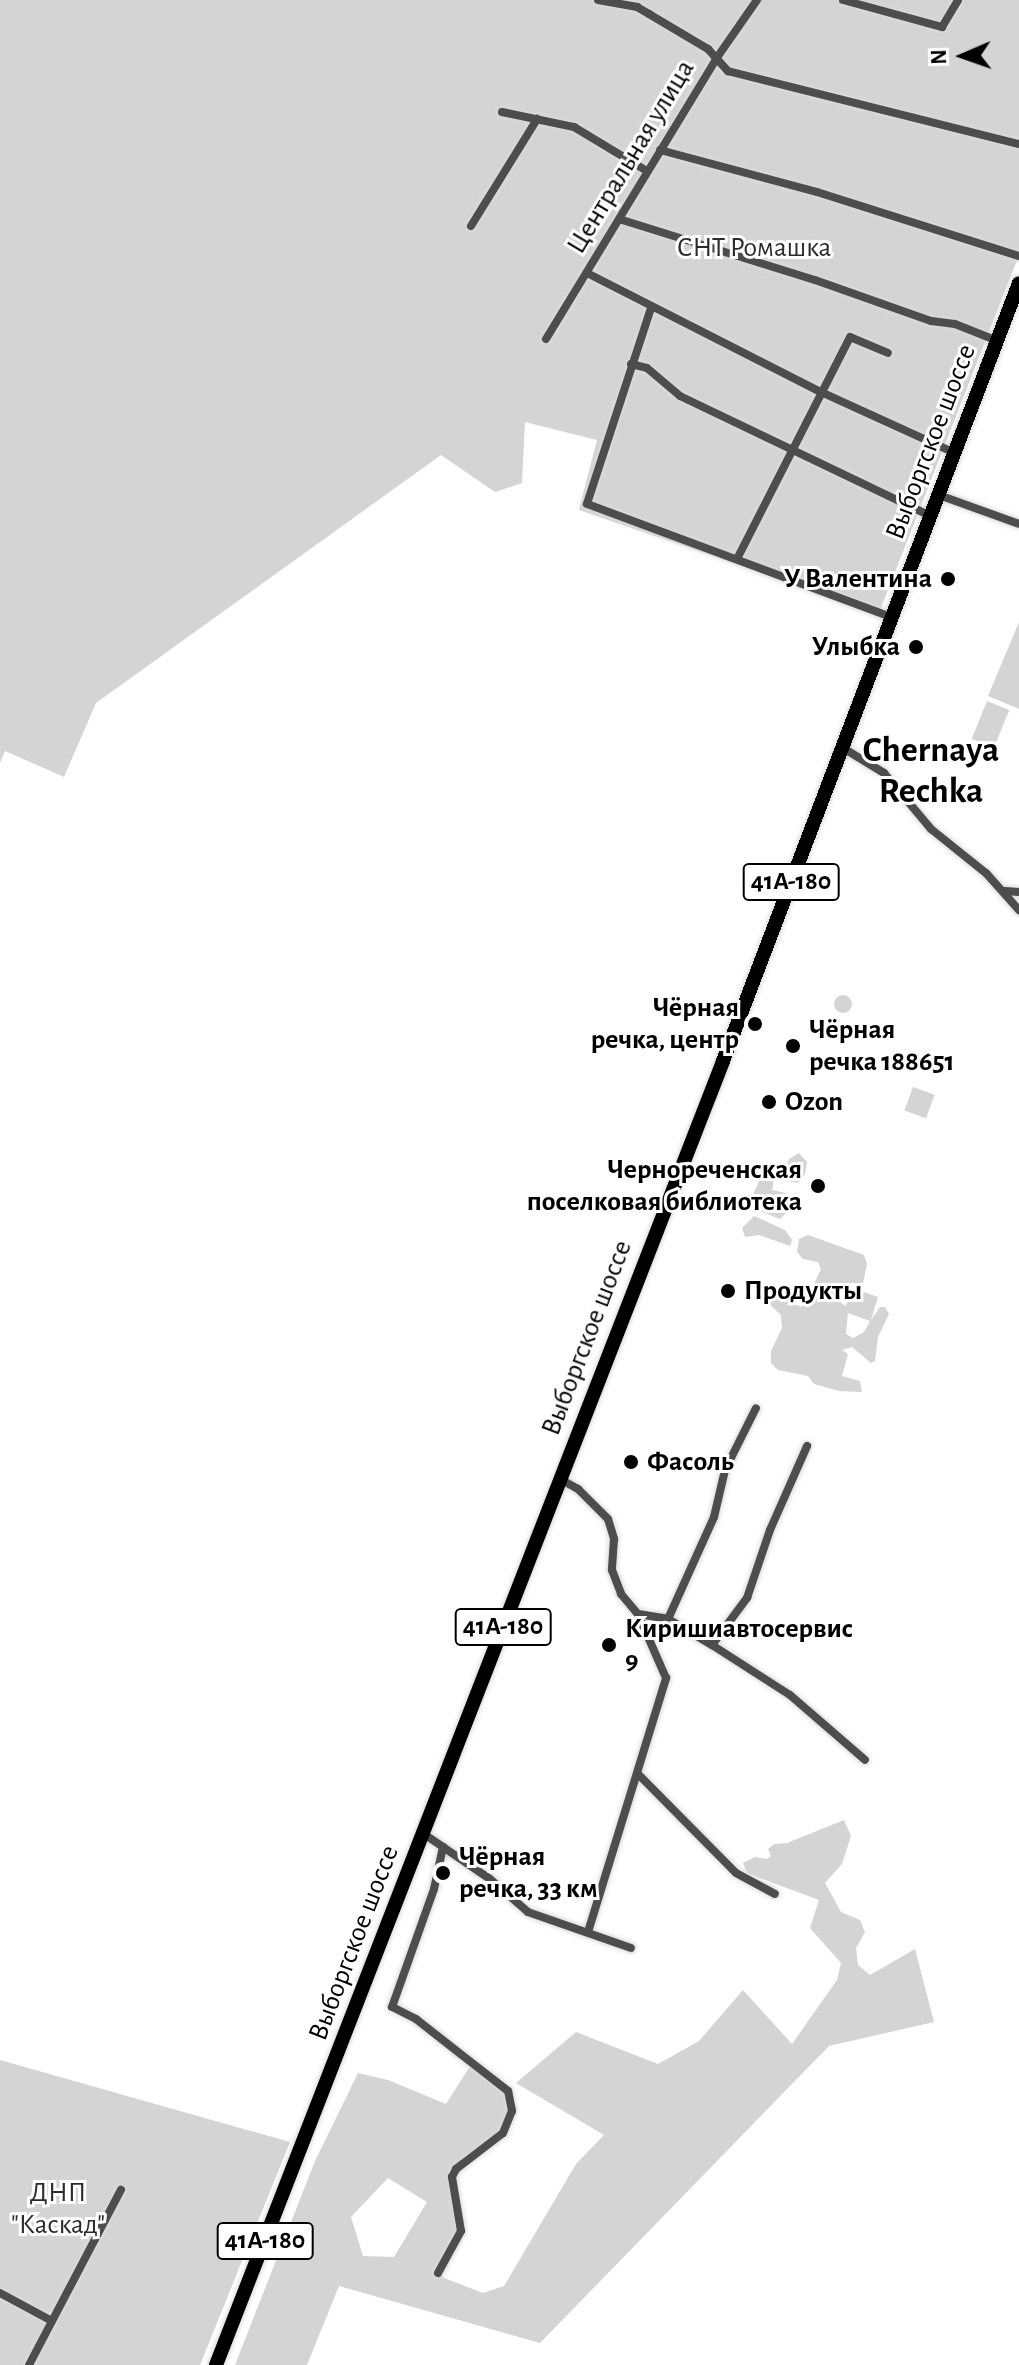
<!DOCTYPE html>
<meta charset="utf-8">
<style>
body{margin:0}
#map{position:relative;width:1019px;height:2365px;overflow:hidden;background:#fff;font-family:"Alegreya Sans",sans-serif}
div>[style]{position:absolute}
[style*='--x']{left:calc(var(--x)*1px);top:calc(var(--y)*1px);width:calc(var(--w)*1px);rotate:calc(var(--a)*1deg)}
.green>*{inset:0;background:#d4d4d4;transform-origin:0 0}
.round{border-radius:50%}
.roads{filter:drop-shadow(0 0 2px #dbdbdb) drop-shadow(0 0 2px #dbdbdb)}
.street>*{height:8px;margin:-4px;padding:0 4px;transform-origin:4px;border-radius:4px;background:#4d4d4d}
.primary>*{height:14px;margin:-7px;padding:0 7px;transform-origin:7px;border-radius:7px;background:#000}
.dots>*{width:22px;height:22px;translate:-50% -50%;box-sizing:border-box;border:4px solid #fff;border-radius:50%}
span{translate:-50% -50%;white-space:nowrap;text-align:center;line-height:1.15;-webkit-text-stroke:6px #fff;paint-order:stroke}
.shield-label span{padding:2px 6px;background:#fff;border:2px solid;border-radius:6px;-webkit-text-stroke-width:0}
.shield-label{font-size:26px;color:#000;font-weight:700}
.street-label{font-size:28px;color:#000}
.park-label{font-size:28px;color:#2b2b2b}
.poi-label{font-size:28px;color:#000;font-weight:700}
.right{translate:-100% -50%;text-align:right}
.left{translate:0 -50%;text-align:left}
.district-label{font-size:36px;color:#000;font-weight:700}
.north{position:absolute;left:923px;top:16px;width:80px;height:80px;-webkit-text-stroke:6px #fff;paint-order:stroke;rotate:268deg;font-size:22px;font-weight:700;line-height:32px;text-align:center;color:#000}
.north::after{content:'';display:block;margin:auto;width:28px;height:36px;background:#000;clip-path:polygon(50% 0,100% 100%,50% 72%,0 100%)}
</style>
<div id="map">
<div class="green">
<div style="clip-path:polygon(0 0,1019px 0,1019px 255px,879px 613px,579px 510px,597px 440px,525px 422px,522px 483px,495px 492px,441px 455px,96px 703px,64px 777px,5px 751px,0 763px)"></div>
<div style="clip-path:polygon(1019px 622px,1019px 709px,988px 696px)"></div>
<div style="left:987px;top:701px;width:24px;height:41px;rotate:22deg"></div>
<div class="round" style="left:834px;top:995px;width:18px;height:18px"></div>
<div style="left:913px;top:1087px;width:23px;height:25px;rotate:20deg"></div>
<div style="clip-path:polygon(799px 1153px,807px 1162px,805px 1174px,798px 1183px,788px 1181px,784px 1172px,789px 1159px)"></div>
<div style="clip-path:polygon(773px 1168px,776px 1171px,772px 1190px,786px 1193px,788px 1197px,785px 1214px,780px 1219px,755px 1209px,751px 1199px,764px 1170px)"></div>
<div style="clip-path:polygon(754px 1216px,785px 1230px,792px 1240px,790px 1246px,759px 1235px,745px 1237px,742px 1228px)"></div>
<div style="clip-path:polygon(evenodd,808px 1235px,864px 1255px,867px 1264px,863px 1283px,843px 1283px,841px 1303px,846px 1306px,852px 1288px,878px 1297px,871px 1320px,880px 1307px,885px 1307px,889px 1314px,878px 1337px,875px 1361px,871px 1363px,852px 1347px,842px 1350px,848px 1354px,842px 1376px,860px 1381px,862px 1392px,839px 1391px,814px 1384px,808px 1376px,778px 1370px,771px 1363px,771px 1351px,782px 1328px,781px 1315px,760px 1296px,773px 1293px,801px 1307px,806px 1301px,821px 1269px,818px 1262px,803px 1259px,797px 1252px,799px 1239px,808px 1235px,848px 1313px,870px 1321px,864px 1332px,853px 1338px,846px 1334px,848px 1313px)"></div>
<div style="clip-path:polygon(evenodd,844px 1820px,851px 1836px,842px 1864px,825px 1883px,841px 1912px,860px 1920px,865px 1932px,856px 1948px,858px 1965px,870px 1975px,915px 1949px,934px 2022px,829px 2046px,540px 2343px,339px 2286px,307px 2365px,235px 2365px,315px 2161px,358px 2073px,388px 2080px,446px 2104px,472px 2063px,508px 2091px,512px 2111px,503px 2133px,452px 2177px,461px 2231px,439px 2271px,444px 2278px,483px 2293px,504px 2286px,576px 2164px,604px 2135px,516px 2083px,576px 2032px,658px 2064px,699px 2041px,743px 1990px,792px 2044px,837px 1980px,841px 1963px,810px 1928px,819px 1900px,747px 1873px,743px 1863px,755px 1857px,767px 1859px,771px 1856px,768px 1849px,774px 1844px,787px 1843px,844px 1820px,388px 2178px,427px 2202px,394px 2257px,363px 2256px,351px 2217px,388px 2178px)"></div>
<div style="clip-path:polygon(0 2060px,290px 2142px,200px 2365px,0 2365px)"></div>
</div>
<div class="roads">
<div class="street">
<div style="--x:598;--y:0;--w:40;--a:10"></div>
<div style="--x:637;--y:7;--w:14;--a:30"></div>
<div style="--x:649;--y:14;--w:69;--a:30.7"></div>
<div style="--x:708;--y:49;--w:30;--a:48"></div>
<div style="--x:728;--y:71;--w:300;--a:14.1"></div>
<div style="--x:843;--y:0;--w:103;--a:15.3"></div>
<div style="--x:942;--y:27;--w:31;--a:-59"></div>
<div style="--x:502;--y:112;--w:74;--a:11.8"></div>
<div style="--x:574;--y:127;--w:85;--a:31.1"></div>
<div style="--x:660;--y:150;--w:163;--a:15"></div>
<div style="--x:817;--y:192;--w:212;--a:17.6"></div>
<div style="--x:619;--y:219;--w:205;--a:17.3"></div>
<div style="--x:815;--y:280;--w:123;--a:19.5"></div>
<div style="--x:931;--y:321;--w:24;--a:7"></div>
<div style="--x:955;--y:324;--w:46;--a:21.6"></div>
<div style="--x:471;--y:226;--w:126;--a:-58.3"></div>
<div style="--x:587;--y:273;--w:263;--a:27"></div>
<div style="--x:821;--y:392;--w:147;--a:24.5"></div>
<div style="--x:651;--y:308;--w:206;--a:108.1"></div>
<div style="--x:587;--y:504;--w:324;--a:20.4"></div>
<div style="--x:546;--y:339;--w:328;--a:-58.7"></div>
<div style="--x:716;--y:59;--w:72;--a:-55.2"></div>
<div style="--x:631;--y:364;--w:16;--a:14"></div>
<div style="--x:647;--y:368;--w:43;--a:40.3"></div>
<div style="--x:680;--y:396;--w:278;--a:25.6"></div>
<div style="--x:939;--y:495;--w:85;--a:19.9"></div>
<div style="--x:737;--y:559;--w:249;--a:-63"></div>
<div style="--x:850;--y:337;--w:41;--a:22.8"></div>
<div style="--x:843;--y:748;--w:48;--a:31.4"></div>
<div style="--x:884;--y:773;--w:73;--a:50"></div>
<div style="--x:931;--y:829;--w:70;--a:38.7"></div>
<div style="--x:986;--y:873;--w:50;--a:48.3"></div>
<div style="--x:1005;--y:891;--w:14;--a:4"></div>
<div style="--x:560;--y:1479;--w:21;--a:29"></div>
<div style="--x:578;--y:1489;--w:42;--a:45"></div>
<div style="--x:608;--y:1519;--w:21;--a:73"></div>
<div style="--x:614;--y:1539;--w:31;--a:94"></div>
<div style="--x:612;--y:1570;--w:26;--a:69"></div>
<div style="--x:621;--y:1594;--w:26;--a:50"></div>
<div style="--x:638;--y:1614;--w:30;--a:9"></div>
<div style="--x:668;--y:1619;--w:51;--a:30.6"></div>
<div style="--x:712;--y:1645;--w:93;--a:32.7"></div>
<div style="--x:790;--y:1695;--w:99;--a:40.9"></div>
<div style="--x:668;--y:1619;--w:112;--a:-65.7"></div>
<div style="--x:714;--y:1517;--w:48;--a:-76.8"></div>
<div style="--x:725;--y:1470;--w:69;--a:-63.4"></div>
<div style="--x:712;--y:1645;--w:59;--a:-53.3"></div>
<div style="--x:747;--y:1598;--w:72;--a:-71.3"></div>
<div style="--x:770;--y:1530;--w:92;--a:-66.2"></div>
<div style="--x:638;--y:1774;--w:139;--a:45.3"></div>
<div style="--x:736;--y:1873;--w:44;--a:28.3"></div>
<div style="--x:424;--y:1834;--w:80;--a:34.3"></div>
<div style="--x:490;--y:1879;--w:50;--a:41"></div>
<div style="--x:528;--y:1912;--w:109;--a:19.3"></div>
<div style="--x:588;--y:1932;--w:266;--a:-72.9"></div>
<div style="--x:666;--y:1678;--w:70;--a:-113.6"></div>
<div style="--x:438;--y:2273;--w:48;--a:-61.3"></div>
<div style="--x:461;--y:2231;--w:55;--a:-99.5"></div>
<div style="--x:452;--y:2177;--w:9;--a:-63"></div>
<div style="--x:456;--y:2169;--w:59;--a:-37.5"></div>
<div style="--x:503;--y:2133;--w:24;--a:-68"></div>
<div style="--x:512;--y:2111;--w:20;--a:-101"></div>
<div style="--x:508;--y:2091;--w:117;--a:-142"></div>
<div style="--x:416;--y:2019;--w:27;--a:-153"></div>
<div style="--x:392;--y:2007;--w:125;--a:-70.4"></div>
<div style="--x:434;--y:1889;--w:43;--a:-77.9"></div>
<div style="--x:0;--y:2293;--w:59;--a:28.3"></div>
<div style="--x:29;--y:2365;--w:198;--a:-62.3"></div>
</div>
<div class="primary">
<div style="--x:216;--y:2365;--w:1399;--a:-68.75"></div>
<div style="--x:723;--y:1061;--w:832;--a:-69.17"></div>
</div>
</div>
<div class="dots">
<div style="left:948px;top:579px;background:#000"></div>
<div style="left:916px;top:647px;background:#000"></div>
<div style="left:755px;top:1024px;background:#000"></div>
<div style="left:793px;top:1046px;background:#000"></div>
<div style="left:769px;top:1102px;background:#000"></div>
<div style="left:818px;top:1186px;background:#000"></div>
<div style="left:728px;top:1291px;background:#000"></div>
<div style="left:631px;top:1462px;background:#000"></div>
<div style="left:609px;top:1645px;background:#000"></div>
<div style="left:443px;top:1873px;background:#000"></div>
</div>
<div class="shield-label">
<span style="left:791px;top:882px">41А-180</span>
<span style="left:503px;top:1627px">41А-180</span>
<span style="left:265px;top:2241px">41А-180</span>
</div>
<div class="street-label">
<span style="left:631px;top:157px;rotate:-59deg">Центральная улица</span>
<span style="left:931px;top:442px;rotate:-69deg">Выборгское шоссе</span>
<span style="left:587px;top:1338px;rotate:-69deg">Выборгское шоссе</span>
<span style="left:354px;top:1943px;rotate:-69deg">Выборгское шоссе</span>
</div>
<div class="park-label">
<span style="left:754px;top:248px">СНТ Ромашка</span>
<span style="left:58px;top:2209px">ДНП<br>"Каскад"</span>
</div>
<div class="poi-label">
<span class="right" style="left:932px;top:579px">У Валентина</span>
<span class="right" style="left:900px;top:647px">Улыбка</span>
<span class="right" style="left:739px;top:1024px">Чёрная<br>речка, центр</span>
<span class="left" style="left:809px;top:1046px">Чёрная<br>речка 188651</span>
<span class="left" style="left:785px;top:1102px">Ozon</span>
<span class="right" style="left:802px;top:1186px">Чернореченская<br>поселковая библиотека</span>
<span class="left" style="left:744px;top:1291px">Продукты</span>
<span class="left" style="left:647px;top:1462px">Фасоль</span>
<span class="left" style="left:625px;top:1645px">Киришиавтосервис<br>9</span>
<span class="left" style="left:459px;top:1873px">Чёрная<br>речка, 33 км</span>
</div>
<div class="district-label">
<span style="left:931px;top:771px">Chernaya<br>Rechka</span>
</div>
<div class="north">N</div>
</div>
